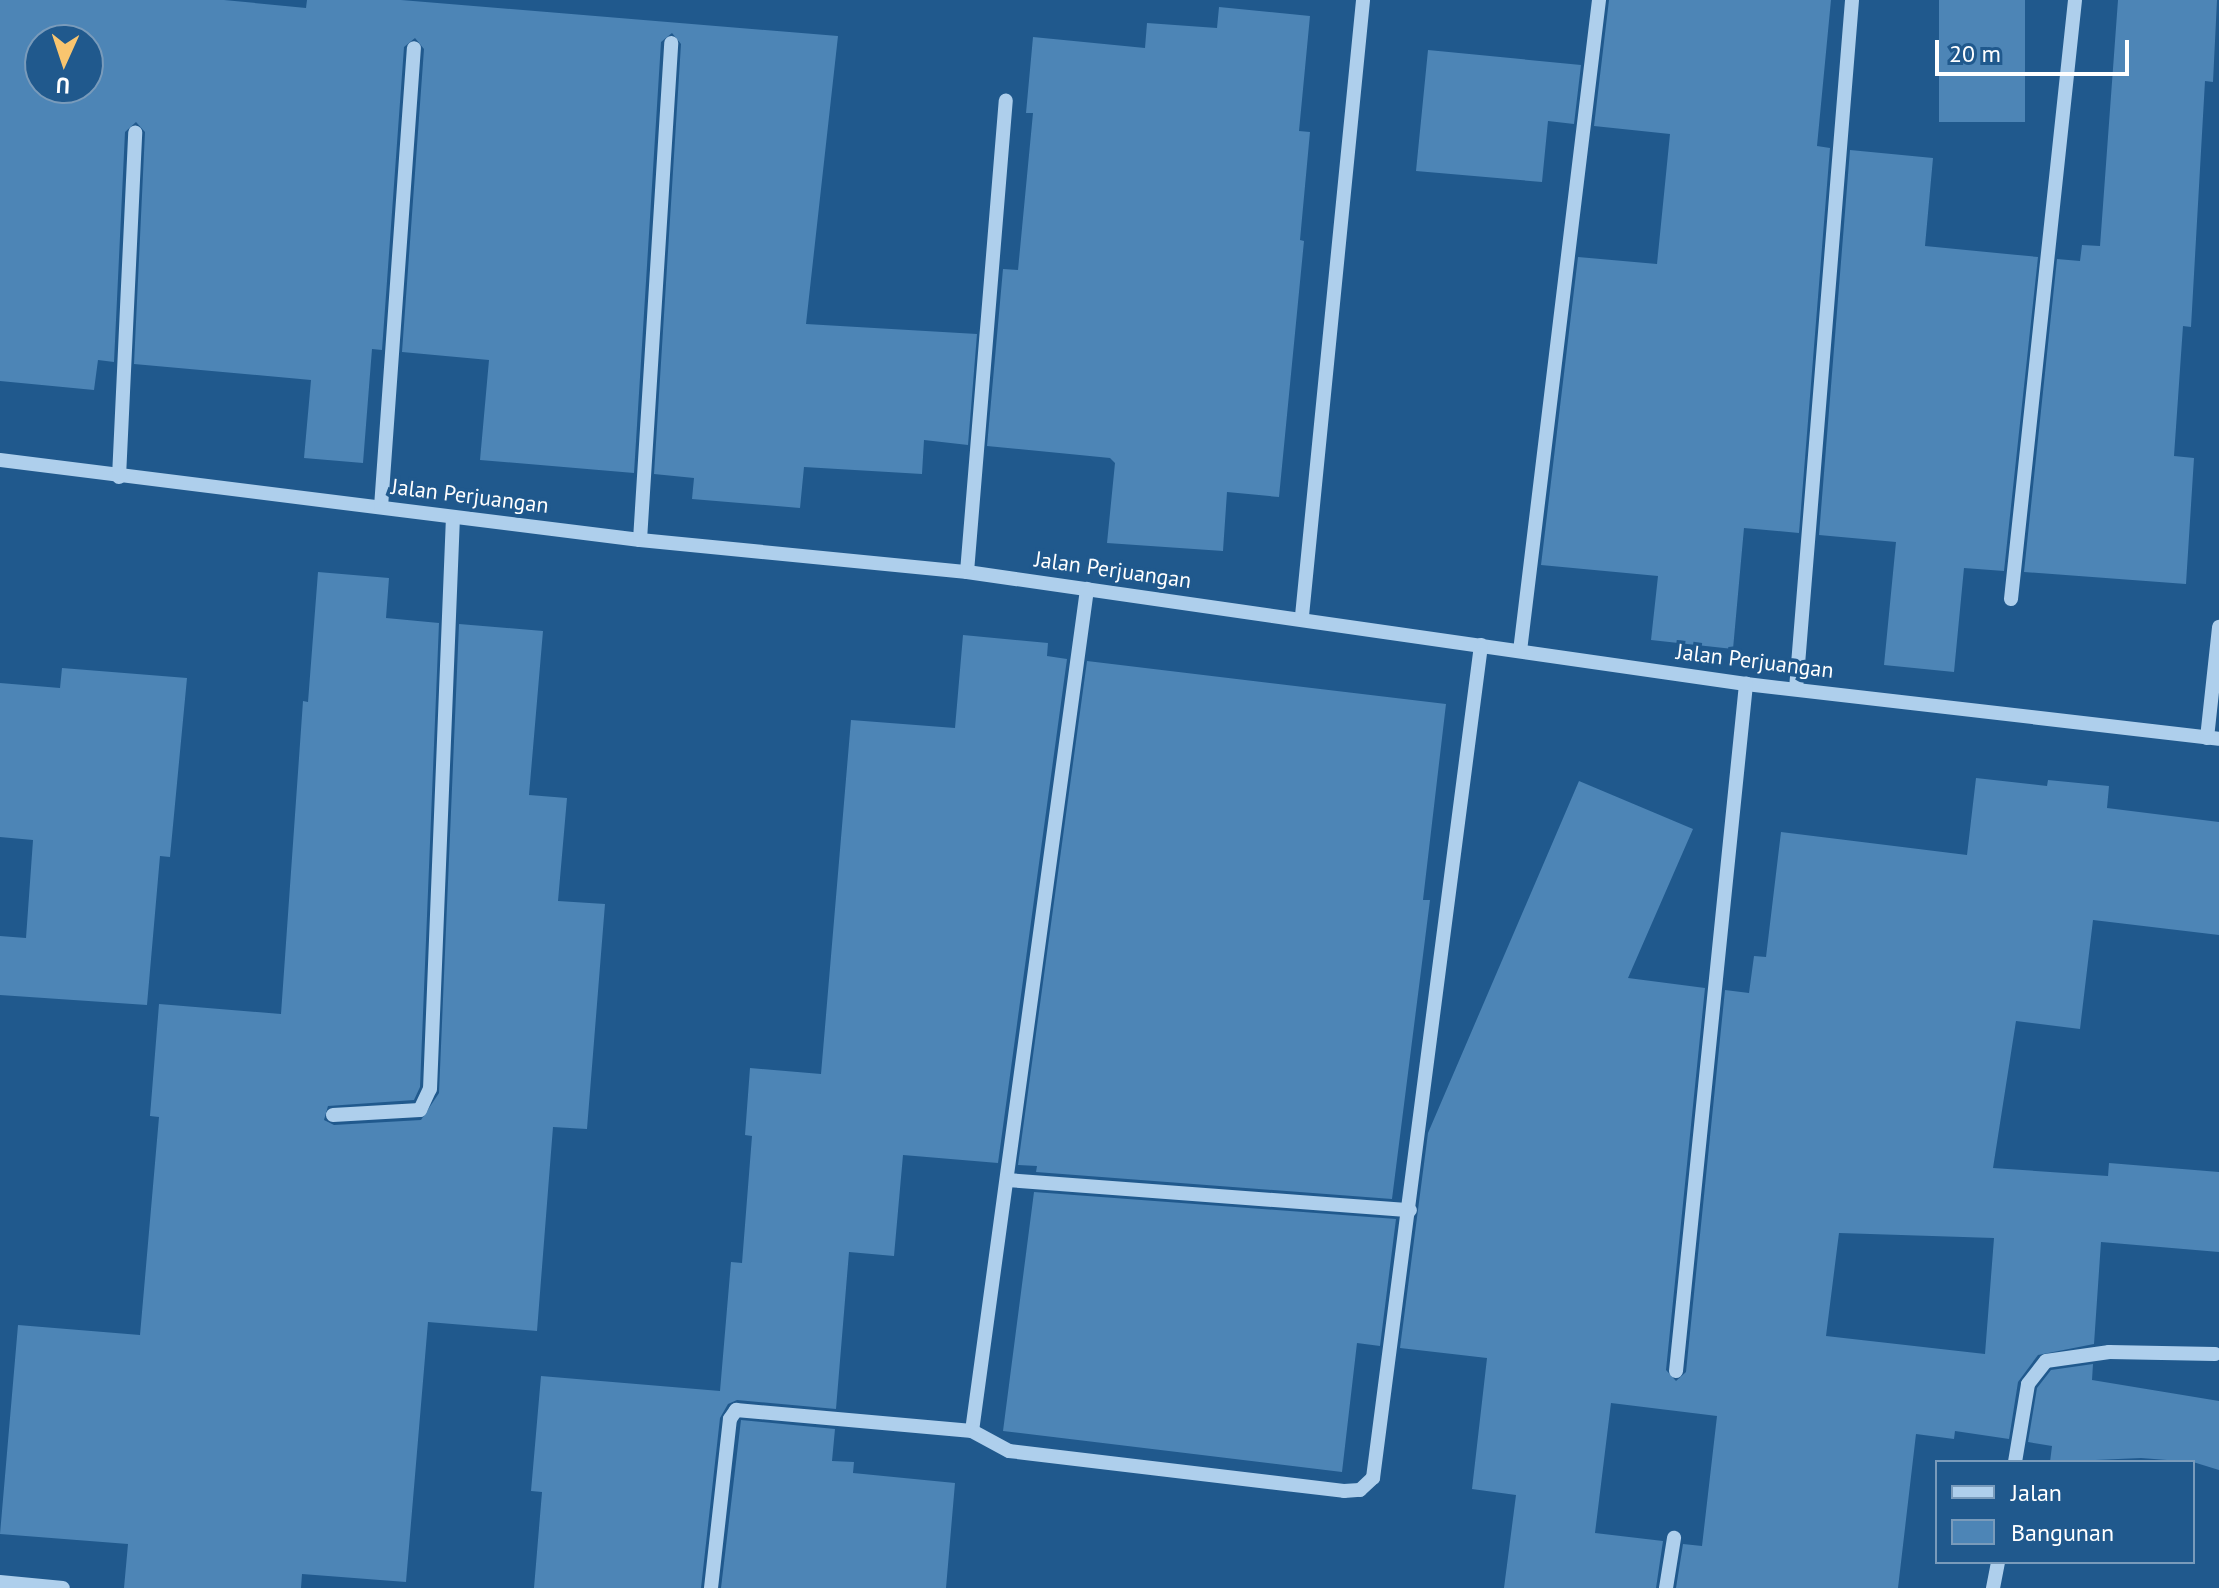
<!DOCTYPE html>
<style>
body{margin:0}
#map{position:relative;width:2219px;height:1588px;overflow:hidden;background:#20598d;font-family:"PT Sans",sans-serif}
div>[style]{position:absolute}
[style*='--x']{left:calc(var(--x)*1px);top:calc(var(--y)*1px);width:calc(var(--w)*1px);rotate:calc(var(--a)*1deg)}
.building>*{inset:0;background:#4d85b6;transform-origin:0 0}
.minor>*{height:14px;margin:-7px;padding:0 7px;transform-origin:7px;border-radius:7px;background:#aecfec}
span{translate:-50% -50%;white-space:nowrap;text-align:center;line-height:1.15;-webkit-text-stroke:7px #20598d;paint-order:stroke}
.street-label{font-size:22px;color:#fff}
.legend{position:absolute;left:1935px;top:1460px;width:260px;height:104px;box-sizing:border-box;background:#20598d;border:2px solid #799bbb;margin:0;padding:10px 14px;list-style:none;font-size:24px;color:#fff}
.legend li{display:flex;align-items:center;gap:16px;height:40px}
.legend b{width:40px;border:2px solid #799bbb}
.north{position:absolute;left:24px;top:24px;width:80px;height:80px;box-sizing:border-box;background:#20598d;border:2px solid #799bbb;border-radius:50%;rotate:183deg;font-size:22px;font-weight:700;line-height:32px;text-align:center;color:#fff}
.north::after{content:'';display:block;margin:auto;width:28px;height:36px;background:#f9c56f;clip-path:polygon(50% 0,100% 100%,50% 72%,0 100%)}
.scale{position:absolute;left:1935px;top:40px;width:194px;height:36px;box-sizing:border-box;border:4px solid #fff;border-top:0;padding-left:10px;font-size:24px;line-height:28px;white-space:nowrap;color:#fff;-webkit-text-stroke:6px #20598d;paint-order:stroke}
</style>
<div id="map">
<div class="building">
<div style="clip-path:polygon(evenodd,0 0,224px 0,306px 8px,307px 0,401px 0,838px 36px,806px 324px,977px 334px,968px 445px,924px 440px,922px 474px,804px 467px,800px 508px,692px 499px,694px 478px,654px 474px,681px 44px,672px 33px,661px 42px,634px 473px,480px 460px,489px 360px,402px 352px,424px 49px,415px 38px,404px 47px,382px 350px,372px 349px,363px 463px,304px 458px,311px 380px,134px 364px,145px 132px,136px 122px,125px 132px,114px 362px,98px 360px,94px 390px,0 381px,0 0,40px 40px,88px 40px,88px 88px,40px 88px,40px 40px)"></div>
<div style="clip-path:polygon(1609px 0,1831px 0,1817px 146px,1830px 148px,1799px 533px,1744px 528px,1733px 649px,1651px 640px,1658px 576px,1541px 565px,1578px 257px,1657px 264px,1670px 134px,1594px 126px)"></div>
<div style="left:1939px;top:0;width:86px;height:122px"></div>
<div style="clip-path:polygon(2118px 0,2217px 0,2213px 82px,2205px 81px,2191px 327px,2183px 326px,2174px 456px,2194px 458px,2186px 584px,2024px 572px,2057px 259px,2080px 261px,2082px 245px,2100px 246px)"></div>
<div style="clip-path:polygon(1219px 7px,1310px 16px,1299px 131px,1310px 132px,1300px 240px,1304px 241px,1279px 497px,1227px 492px,1223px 551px,1107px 543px,1115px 463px,1110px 458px,987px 446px,1003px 269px,1018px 270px,1033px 113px,1026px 113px,1033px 37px,1145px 48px,1147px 23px,1217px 28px)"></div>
<div style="clip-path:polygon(1428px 50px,1581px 65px,1574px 124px,1548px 121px,1542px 182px,1416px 171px)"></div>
<div style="clip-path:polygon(1850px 150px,1933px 158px,1925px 246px,2038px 257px,2004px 571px,1964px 568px,1954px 672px,1884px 665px,1896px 542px,1819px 535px)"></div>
<div style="clip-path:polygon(318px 572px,389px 578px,386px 618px,439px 623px,420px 1087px,414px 1100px,328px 1106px,324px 1120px,334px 1125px,421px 1120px,439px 1093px,459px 624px,543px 631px,529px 795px,567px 798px,558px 901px,605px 904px,587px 1129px,553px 1127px,537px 1331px,428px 1322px,406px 1582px,302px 1574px,301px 1588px,124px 1588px,128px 1544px,0 1534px,18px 1325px,140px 1335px,159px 1117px,150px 1116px,159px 1004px,281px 1014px,303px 701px,308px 702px)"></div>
<div style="clip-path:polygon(963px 635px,1048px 643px,1047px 656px,1067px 659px,998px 1163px,903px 1155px,894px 1256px,849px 1252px,836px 1409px,737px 1400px,728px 1404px,720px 1418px,701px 1588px,534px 1588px,542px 1492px,531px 1491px,541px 1376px,720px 1391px,731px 1262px,742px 1263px,752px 1136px,745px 1135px,750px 1068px,821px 1074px,851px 720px,955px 728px)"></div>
<div style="clip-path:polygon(1087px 661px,1446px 704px,1423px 900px,1430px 900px,1392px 1199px,1036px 1172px,1037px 1166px,1018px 1165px)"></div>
<div style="clip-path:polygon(62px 668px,187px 678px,170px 857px,160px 856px,147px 1005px,0 995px,0 936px,26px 938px,33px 840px,0 837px,0 683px,60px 688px)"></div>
<div style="clip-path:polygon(evenodd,1976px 778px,2047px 786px,2048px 780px,2109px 786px,2107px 808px,2219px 822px,2219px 935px,2093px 920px,2080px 1029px,2016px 1021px,1993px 1168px,2108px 1176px,2109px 1163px,2219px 1172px,2219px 1252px,2101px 1242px,2094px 1344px,2038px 1355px,2018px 1382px,2009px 1439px,1955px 1431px,1954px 1439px,1916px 1434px,1898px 1588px,1676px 1588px,1683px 1544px,1702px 1546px,1717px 1416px,1611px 1403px,1595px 1533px,1663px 1541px,1656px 1588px,1504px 1588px,1516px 1495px,1472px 1489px,1487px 1358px,1400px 1348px,1428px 1133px,1579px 781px,1693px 829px,1628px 978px,1705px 988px,1666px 1370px,1676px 1381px,1686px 1372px,1725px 990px,1749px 993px,1754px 956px,1766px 957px,1781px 832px,1967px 855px,1976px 778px,1839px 1233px,1994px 1238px,1985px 1354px,1826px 1336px,1839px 1233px)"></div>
<div style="clip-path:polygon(1034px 1192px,1396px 1219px,1380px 1346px,1357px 1343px,1342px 1472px,1003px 1431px)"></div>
<div style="clip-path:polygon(2093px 1364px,2092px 1380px,2219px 1401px,2219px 1470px,2193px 1462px,2141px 1458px,2050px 1462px,2052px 1446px,2028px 1442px,2037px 1388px,2051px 1370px)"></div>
<div style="clip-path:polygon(741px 1420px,835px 1429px,832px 1461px,854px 1462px,853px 1473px,955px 1483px,946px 1588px,721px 1588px)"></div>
</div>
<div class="minor">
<div style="--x:0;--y:460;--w:645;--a:7.13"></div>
<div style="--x:640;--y:540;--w:329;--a:5.6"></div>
<div style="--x:967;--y:572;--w:787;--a:8.18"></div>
<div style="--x:1746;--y:684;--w:476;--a:6.6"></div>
<div style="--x:119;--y:477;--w:345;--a:-87.3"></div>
<div style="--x:381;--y:507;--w:460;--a:-85.9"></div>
<div style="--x:640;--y:540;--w:498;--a:-86.4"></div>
<div style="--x:967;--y:572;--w:473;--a:-85.3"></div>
<div style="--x:2011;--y:599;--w:602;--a:-83.9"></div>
<div style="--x:1302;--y:616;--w:619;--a:-84.34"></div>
<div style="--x:1520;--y:651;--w:656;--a:-83.08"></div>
<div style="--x:1796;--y:689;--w:691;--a:-85.35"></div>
<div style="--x:2207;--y:738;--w:112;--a:-83.8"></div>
<div style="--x:333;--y:1115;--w:87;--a:-3.3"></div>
<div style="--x:420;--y:1110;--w:23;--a:-65"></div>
<div style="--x:430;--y:1089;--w:572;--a:-87.7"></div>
<div style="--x:1007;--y:1180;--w:404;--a:4.3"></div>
<div style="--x:1676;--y:1371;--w:691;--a:-84.18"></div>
<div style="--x:972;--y:1431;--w:850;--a:-82.22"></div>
<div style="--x:2015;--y:1462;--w:79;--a:-80.5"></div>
<div style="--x:2028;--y:1384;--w:29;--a:-52"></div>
<div style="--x:2046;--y:1361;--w:64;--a:-8.1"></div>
<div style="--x:2109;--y:1352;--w:106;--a:1.1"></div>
<div style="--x:0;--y:1582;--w:63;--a:5.4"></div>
<div style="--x:711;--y:1588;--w:170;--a:-83.6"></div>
<div style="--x:730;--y:1419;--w:11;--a:-56"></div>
<div style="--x:736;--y:1410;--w:237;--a:5.1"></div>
<div style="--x:972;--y:1431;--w:42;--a:28.4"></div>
<div style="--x:1009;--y:1451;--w:337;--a:6.8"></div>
<div style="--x:1344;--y:1491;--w:16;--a:-4"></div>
<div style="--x:1360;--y:1490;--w:18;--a:-43"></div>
<div style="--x:1373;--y:1478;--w:840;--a:-82.61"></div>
<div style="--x:1666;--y:1588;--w:51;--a:-80.9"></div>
<div style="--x:1993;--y:1588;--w:26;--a:-79"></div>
</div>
<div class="street-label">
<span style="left:470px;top:496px;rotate:7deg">Jalan Perjuangan</span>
<span style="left:1113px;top:570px;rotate:8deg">Jalan Perjuangan</span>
<span style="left:1755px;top:661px;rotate:7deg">Jalan Perjuangan</span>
</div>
<ul class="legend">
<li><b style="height:10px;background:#aecfec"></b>Jalan</li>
<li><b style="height:22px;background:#4d85b6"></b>Bangunan</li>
</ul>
<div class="north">U</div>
<div class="scale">20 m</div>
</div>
